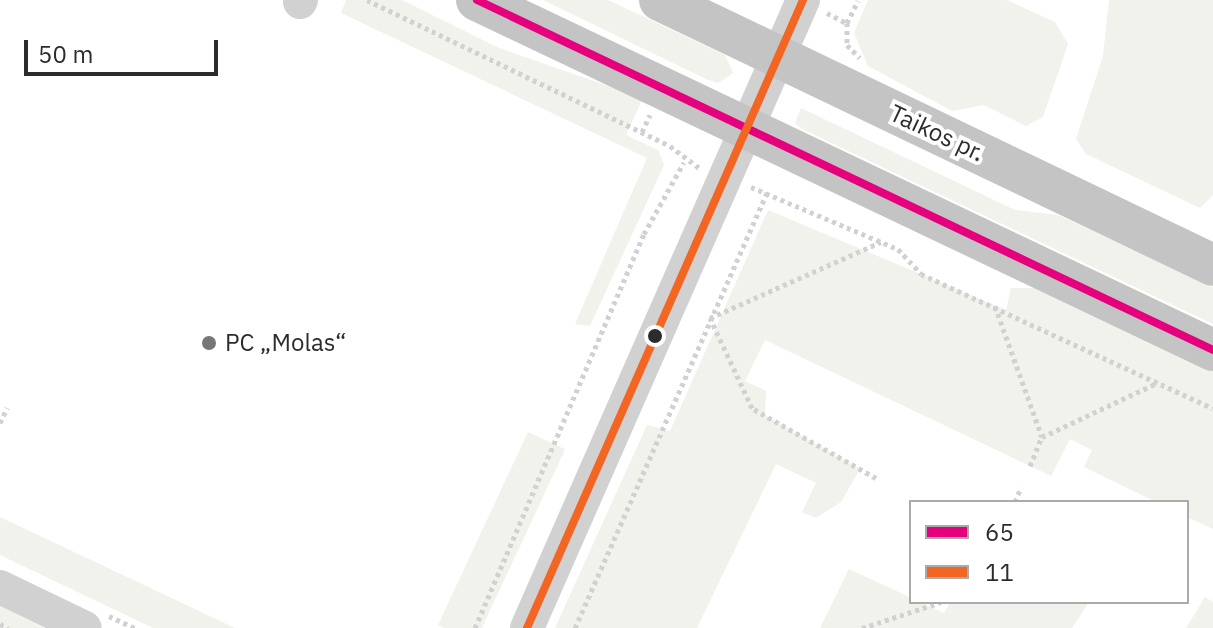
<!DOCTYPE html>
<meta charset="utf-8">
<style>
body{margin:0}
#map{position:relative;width:1213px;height:628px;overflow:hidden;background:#fff;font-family:"IBM Plex Sans",sans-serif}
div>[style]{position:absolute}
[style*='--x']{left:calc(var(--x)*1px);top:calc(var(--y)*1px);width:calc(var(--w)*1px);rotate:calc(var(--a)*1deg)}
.green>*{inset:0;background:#f0f2eb;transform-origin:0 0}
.path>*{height:5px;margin-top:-2.5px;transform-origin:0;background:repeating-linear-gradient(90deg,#d1d1d1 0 4px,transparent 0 8px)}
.minor>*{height:34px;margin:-17px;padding:0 17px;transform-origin:17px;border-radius:17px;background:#d1d1d1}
.major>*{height:42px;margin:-21px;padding:0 21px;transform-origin:21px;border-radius:21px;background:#c4c4c4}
.bus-1>*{height:8px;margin:-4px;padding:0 4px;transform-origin:4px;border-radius:4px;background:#e5007d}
.bus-2>*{height:8px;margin:-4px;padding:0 4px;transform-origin:4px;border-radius:4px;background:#f26522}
.dots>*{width:22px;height:22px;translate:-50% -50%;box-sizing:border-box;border:4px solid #fff;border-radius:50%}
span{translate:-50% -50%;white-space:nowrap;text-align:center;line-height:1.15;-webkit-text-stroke:8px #fff;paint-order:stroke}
.street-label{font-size:24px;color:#2c2c2c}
.poi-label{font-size:24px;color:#2c2c2c}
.left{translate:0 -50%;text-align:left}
.legend{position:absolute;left:909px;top:500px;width:280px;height:104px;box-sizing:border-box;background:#fff;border:2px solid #ababab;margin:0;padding:10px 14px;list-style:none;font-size:24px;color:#2c2c2c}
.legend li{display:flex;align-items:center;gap:16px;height:40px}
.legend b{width:40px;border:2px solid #ababab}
.scale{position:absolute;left:24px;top:40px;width:194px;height:36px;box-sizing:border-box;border:4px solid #2c2c2c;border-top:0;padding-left:10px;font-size:24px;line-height:28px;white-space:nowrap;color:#2c2c2c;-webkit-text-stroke:6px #fff;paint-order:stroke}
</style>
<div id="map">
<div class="green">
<div style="clip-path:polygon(346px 0,402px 0,499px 48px,643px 98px,626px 135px,658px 150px,664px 165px,590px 326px,575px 324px,647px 158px,341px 13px)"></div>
<div style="clip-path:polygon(543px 0,608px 0,725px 55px,733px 73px,718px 83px,708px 80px)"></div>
<div style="clip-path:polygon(868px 0,1007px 0,1055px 22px,1068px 44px,1043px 117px,1026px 126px,984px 105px,952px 111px,868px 66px,854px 33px)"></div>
<div style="clip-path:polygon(1109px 0,1213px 0,1213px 195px,1200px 208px,1086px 154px,1076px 139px,1103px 56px)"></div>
<div style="clip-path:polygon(801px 108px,1015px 210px,1058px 215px,1213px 287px,1213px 324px,802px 129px,795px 123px)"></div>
<div style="clip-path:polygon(768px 210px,1006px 310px,1011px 288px,1039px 288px,1213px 371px,1213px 529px,1187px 517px,1187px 502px,1156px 502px,1084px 467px,1092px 450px,1070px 439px,1051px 476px,765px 340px,745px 381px,766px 391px,765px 415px,860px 469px,841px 502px,816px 518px,802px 512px,816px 483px,776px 464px,697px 628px,555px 628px,647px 425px,670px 431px)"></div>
<div style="left:528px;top:432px;width:41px;height:213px;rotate:25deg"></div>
<div style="clip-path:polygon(0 517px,235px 628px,153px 628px,0 555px)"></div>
<div style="clip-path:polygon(849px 569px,944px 613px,950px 602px,1089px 602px,1072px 628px,820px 628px)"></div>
<div style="clip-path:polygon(1205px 597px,1213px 602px,1213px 628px,1186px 628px)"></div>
<div style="clip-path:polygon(0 606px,44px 628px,0 628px)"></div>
</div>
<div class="path">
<div style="--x:367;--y:0;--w:336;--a:25.7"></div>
<div style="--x:670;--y:146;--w:38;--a:37"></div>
<div style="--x:827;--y:13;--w:22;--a:27"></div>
<div style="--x:847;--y:23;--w:22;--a:90"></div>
<div style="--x:847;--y:45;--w:18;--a:45"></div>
<div style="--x:847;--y:23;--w:25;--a:-64"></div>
<div style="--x:642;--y:132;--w:19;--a:-65"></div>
<div style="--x:751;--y:187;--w:160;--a:22.9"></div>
<div style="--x:898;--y:249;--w:34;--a:47"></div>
<div style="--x:921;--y:274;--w:321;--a:24.7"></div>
<div style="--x:995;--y:306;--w:139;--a:70.3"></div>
<div style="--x:1042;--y:437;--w:127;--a:-25.2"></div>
<div style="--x:0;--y:423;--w:17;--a:-65"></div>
<div style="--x:1030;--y:466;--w:31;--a:-68"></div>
<div style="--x:876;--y:478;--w:142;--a:-150.6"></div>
<div style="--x:752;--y:408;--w:99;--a:-115"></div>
<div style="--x:710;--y:318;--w:187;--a:-24"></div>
<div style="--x:1015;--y:502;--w:16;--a:-68"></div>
<div style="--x:109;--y:616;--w:29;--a:25"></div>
<div style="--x:0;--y:624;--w:9;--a:27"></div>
<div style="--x:475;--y:628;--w:429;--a:-66.8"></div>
<div style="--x:644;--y:234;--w:82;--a:-60.9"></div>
<div style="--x:575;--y:628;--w:476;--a:-66.2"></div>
<div style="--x:862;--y:628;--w:83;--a:-18.2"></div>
</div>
<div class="minor">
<div style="--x:300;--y:2;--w:2;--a:-63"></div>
<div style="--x:0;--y:587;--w:94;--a:25.8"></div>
<div style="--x:527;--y:628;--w:686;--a:-66.27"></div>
</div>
<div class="major">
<div style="--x:477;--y:0;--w:815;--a:25.43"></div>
<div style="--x:660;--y:0;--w:613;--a:25.6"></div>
</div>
<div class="bus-1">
<div style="--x:477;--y:0;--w:815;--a:25.43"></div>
</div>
<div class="bus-2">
<div style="--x:527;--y:628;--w:686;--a:-66.27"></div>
</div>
<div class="dots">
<div style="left:655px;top:336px;background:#2c2c2c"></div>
<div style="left:209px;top:343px;background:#767676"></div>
</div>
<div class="street-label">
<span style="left:937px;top:133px;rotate:25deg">Taikos pr.</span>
</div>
<div class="poi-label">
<span class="left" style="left:225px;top:343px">PC „Molas“</span>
</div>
<ul class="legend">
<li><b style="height:10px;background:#e5007d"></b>65</li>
<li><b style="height:10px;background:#f26522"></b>11</li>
</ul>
<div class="scale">50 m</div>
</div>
